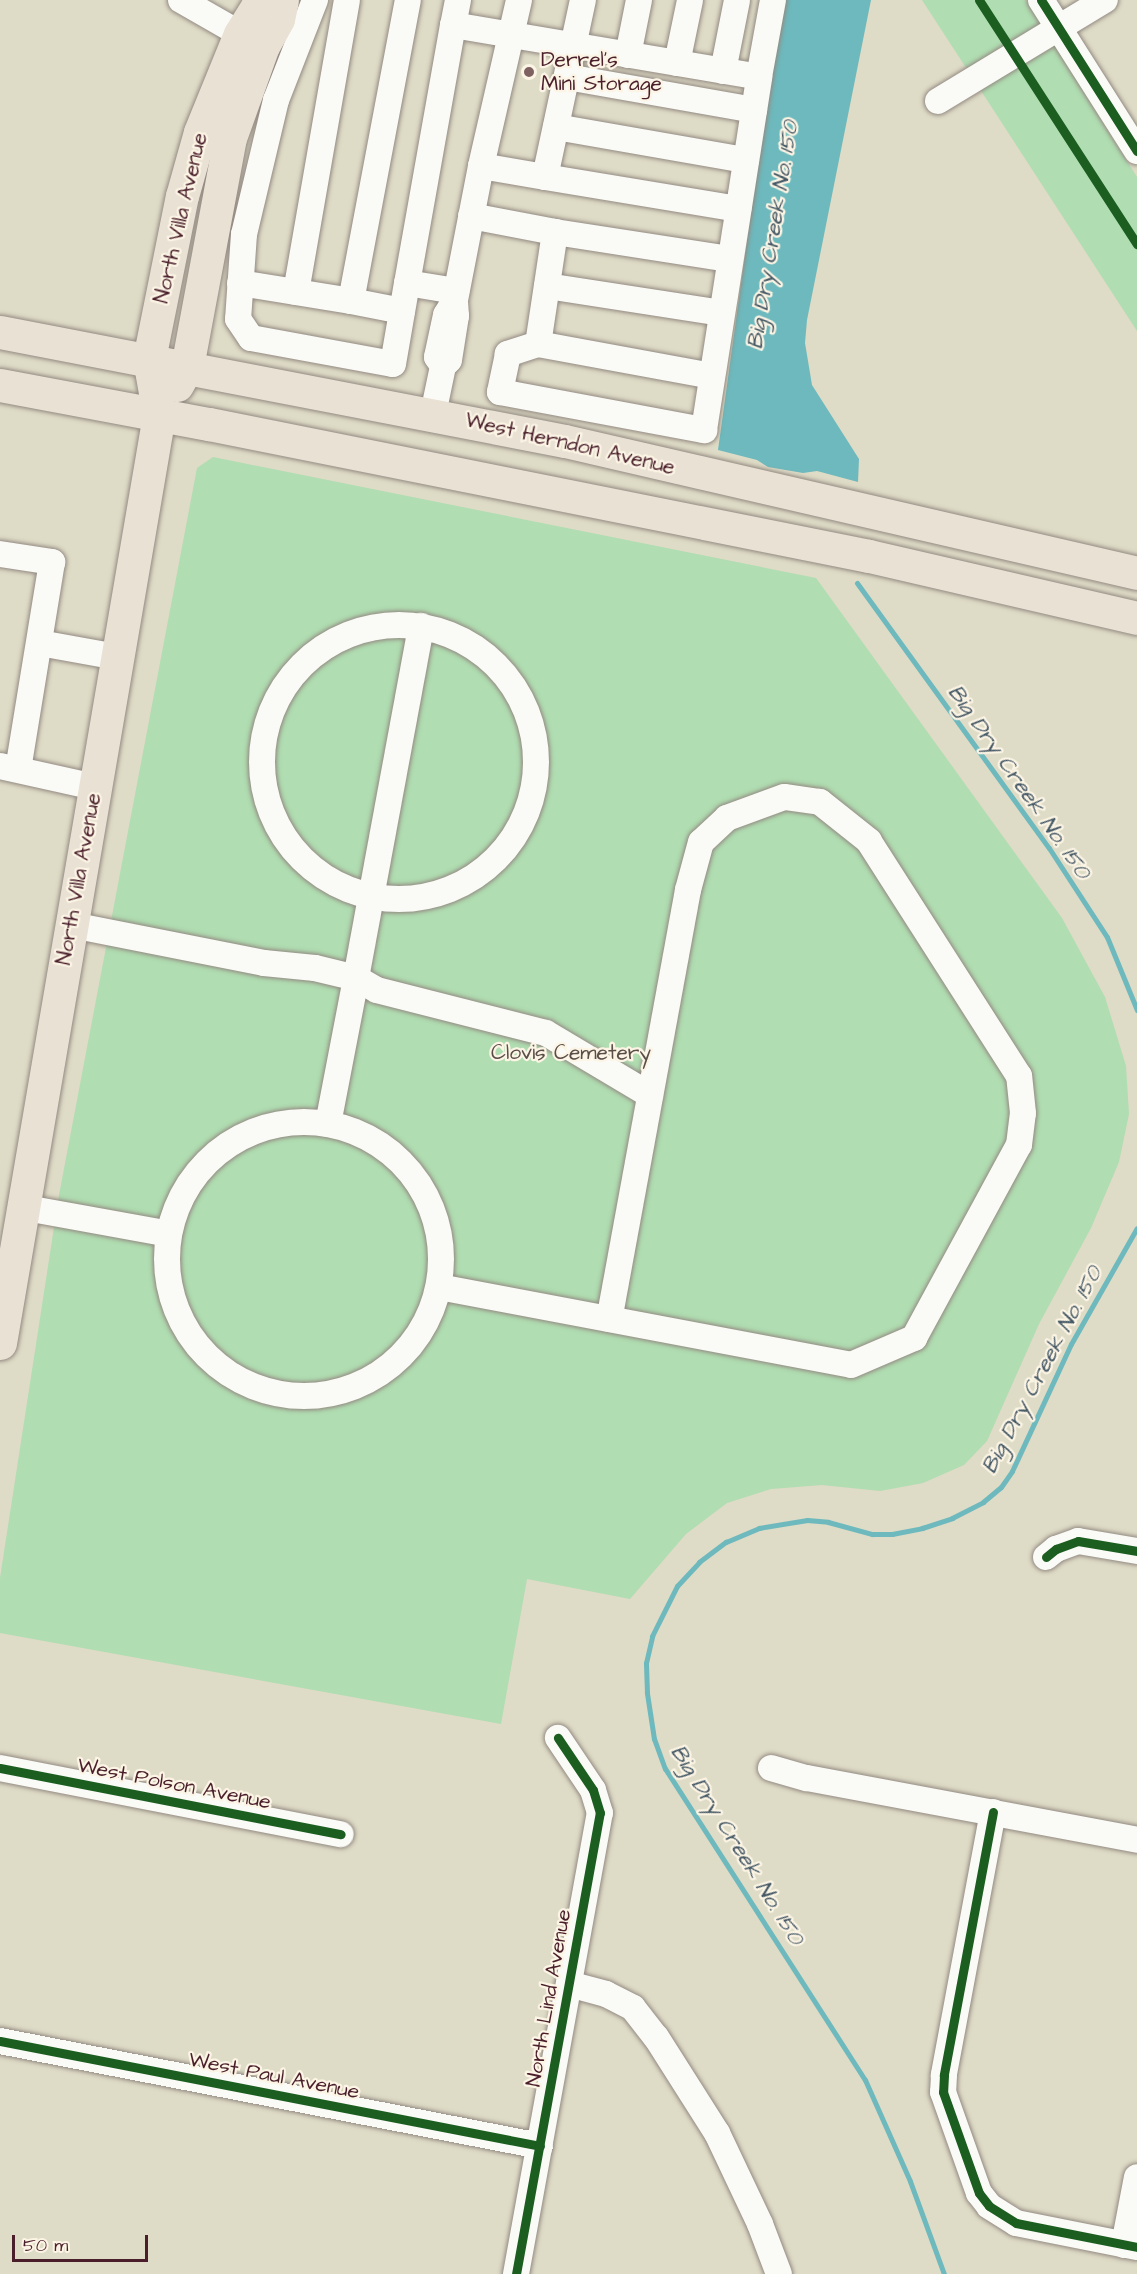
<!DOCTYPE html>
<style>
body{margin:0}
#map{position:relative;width:1137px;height:2274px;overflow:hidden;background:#dedbc6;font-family:"Architects Daughter",sans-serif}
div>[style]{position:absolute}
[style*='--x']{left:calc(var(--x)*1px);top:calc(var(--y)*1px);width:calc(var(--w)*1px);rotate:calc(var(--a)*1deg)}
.green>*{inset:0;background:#b0ddb1}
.water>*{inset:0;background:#6db9bd}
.stream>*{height:5px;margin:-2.5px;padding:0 2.5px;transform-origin:2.5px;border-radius:2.5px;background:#6db9bd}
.roads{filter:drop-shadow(0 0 2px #938a82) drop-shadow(0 0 2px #938a82)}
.minor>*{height:26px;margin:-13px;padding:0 13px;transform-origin:13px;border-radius:13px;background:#fafaf6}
.minor>.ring{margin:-13px;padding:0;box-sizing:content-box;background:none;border:26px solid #fafaf6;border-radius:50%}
.major>*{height:33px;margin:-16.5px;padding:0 16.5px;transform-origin:16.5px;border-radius:16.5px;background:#e9e1d4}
.cycleway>*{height:9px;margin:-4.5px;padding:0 4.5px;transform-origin:4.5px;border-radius:4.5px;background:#1b5e20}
.dots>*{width:16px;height:16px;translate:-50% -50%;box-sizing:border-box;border:3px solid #fcf5e5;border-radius:50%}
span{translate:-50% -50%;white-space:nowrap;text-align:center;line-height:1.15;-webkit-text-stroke:4.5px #fcf5e5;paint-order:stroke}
.poi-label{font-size:21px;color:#4a1f2b}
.left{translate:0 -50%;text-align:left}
.street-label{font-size:21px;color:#4a1f2b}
.park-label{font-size:21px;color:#5a4f48}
.water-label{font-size:22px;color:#445764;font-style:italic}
.scale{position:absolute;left:12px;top:2235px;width:136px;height:27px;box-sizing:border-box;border:3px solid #4a1f2b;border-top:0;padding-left:8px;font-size:18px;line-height:21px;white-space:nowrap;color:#4a1f2b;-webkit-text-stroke:4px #fcf5e5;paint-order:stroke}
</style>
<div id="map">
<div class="green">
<div style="clip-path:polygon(922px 0,1026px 0,1137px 177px,1137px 331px)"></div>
<div style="clip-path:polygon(213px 457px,816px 578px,1062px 918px,1105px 997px,1126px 1066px,1129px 1114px,1119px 1162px,1091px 1228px,1039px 1324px,987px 1441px,964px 1465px,923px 1483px,880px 1491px,822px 1485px,771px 1489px,727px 1503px,686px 1534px,630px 1599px,527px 1579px,501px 1724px,0 1633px,0 1578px,59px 1195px,197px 468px)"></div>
</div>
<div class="water">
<div style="clip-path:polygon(784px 0,871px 0,807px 320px,805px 343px,812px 385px,859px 459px,858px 482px,817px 471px,803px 473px,768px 467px,757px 460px,718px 450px,769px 82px)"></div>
</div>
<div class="stream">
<div style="--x:857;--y:583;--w:327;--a:54.1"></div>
<div style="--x:1049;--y:848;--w:106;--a:56.9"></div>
<div style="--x:1107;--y:937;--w:79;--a:67.7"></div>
<div style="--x:944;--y:2274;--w:99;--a:-110.1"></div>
<div style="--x:910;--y:2181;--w:111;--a:-114"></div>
<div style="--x:865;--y:2080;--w:370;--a:-122.7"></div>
<div style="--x:665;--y:1769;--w:32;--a:-110"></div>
<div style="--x:654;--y:1739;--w:47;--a:-98.7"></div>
<div style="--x:647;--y:1693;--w:30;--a:-92"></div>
<div style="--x:646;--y:1663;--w:28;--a:-77"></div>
<div style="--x:652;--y:1636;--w:56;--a:-63.4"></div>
<div style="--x:677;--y:1586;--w:33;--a:-47"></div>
<div style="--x:699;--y:1562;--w:34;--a:-37"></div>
<div style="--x:726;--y:1542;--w:36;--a:-23"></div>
<div style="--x:759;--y:1528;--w:49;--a:-9.5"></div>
<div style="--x:807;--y:1520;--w:21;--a:5"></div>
<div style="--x:828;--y:1522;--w:46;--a:15.3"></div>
<div style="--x:872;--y:1534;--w:20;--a:0"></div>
<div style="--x:892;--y:1534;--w:31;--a:-11"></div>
<div style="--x:922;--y:1528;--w:32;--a:-18"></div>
<div style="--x:952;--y:1518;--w:35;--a:-27"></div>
<div style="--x:983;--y:1502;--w:23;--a:-40"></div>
<div style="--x:1001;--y:1487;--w:19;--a:-55"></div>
<div style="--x:1012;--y:1471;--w:140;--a:-65.1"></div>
<div style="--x:1071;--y:1344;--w:133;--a:-60.4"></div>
</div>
<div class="roads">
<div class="minor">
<div style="--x:181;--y:0;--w:86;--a:29.8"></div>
<div style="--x:315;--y:0;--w:107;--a:111.3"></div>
<div style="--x:276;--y:100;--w:138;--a:103.4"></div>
<div style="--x:244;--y:234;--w:85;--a:94"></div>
<div style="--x:238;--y:319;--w:23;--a:56"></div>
<div style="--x:251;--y:338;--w:144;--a:10.4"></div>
<div style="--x:393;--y:364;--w:82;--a:-80.2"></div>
<div style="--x:458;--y:0;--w:25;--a:101"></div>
<div style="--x:453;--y:25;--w:310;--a:9.6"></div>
<div style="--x:759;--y:77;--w:78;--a:-79.7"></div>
<div style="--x:1041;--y:0;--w:179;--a:57.6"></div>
<div style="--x:453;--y:25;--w:262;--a:100.1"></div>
<div style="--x:407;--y:283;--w:50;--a:9.3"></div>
<div style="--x:628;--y:55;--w:56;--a:-78.7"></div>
<div style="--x:677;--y:63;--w:64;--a:-78.3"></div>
<div style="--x:723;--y:71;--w:72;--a:-78.8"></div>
<div style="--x:567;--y:77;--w:190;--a:10"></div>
<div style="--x:938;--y:101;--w:195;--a:-31.2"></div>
<div style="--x:556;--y:127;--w:193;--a:9.9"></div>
<div style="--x:481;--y:166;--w:65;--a:9.8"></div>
<div style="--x:545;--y:177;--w:181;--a:-77.9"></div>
<div style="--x:545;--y:177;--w:196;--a:9.4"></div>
<div style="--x:471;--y:216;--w:86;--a:10.8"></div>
<div style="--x:555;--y:232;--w:113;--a:98.6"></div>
<div style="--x:555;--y:232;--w:177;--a:8.8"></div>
<div style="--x:240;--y:283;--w:112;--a:9.2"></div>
<div style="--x:351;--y:301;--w:306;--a:-79.3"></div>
<div style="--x:547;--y:286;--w:176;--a:8.8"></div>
<div style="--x:296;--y:292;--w:296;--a:-80.1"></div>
<div style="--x:455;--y:300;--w:136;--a:-79"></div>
<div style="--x:481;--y:166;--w:170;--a:-77.1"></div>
<div style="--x:351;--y:301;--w:52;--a:11.1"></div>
<div style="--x:712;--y:376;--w:177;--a:-169.6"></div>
<div style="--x:538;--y:344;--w:32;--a:162"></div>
<div style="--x:508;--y:354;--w:39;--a:102"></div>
<div style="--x:500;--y:392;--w:208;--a:10.6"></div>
<div style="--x:704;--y:430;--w:357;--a:-81.1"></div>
<div style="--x:433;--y:414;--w:49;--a:-78.2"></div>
<div style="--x:443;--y:366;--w:8;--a:-45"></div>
<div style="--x:449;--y:360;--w:45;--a:-81"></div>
<div style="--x:456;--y:316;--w:16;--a:-94"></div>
<div style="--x:455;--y:300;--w:17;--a:121"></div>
<div style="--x:446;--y:315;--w:43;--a:102.1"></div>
<div style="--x:437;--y:357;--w:11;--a:56"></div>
<div style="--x:0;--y:554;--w:53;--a:8.7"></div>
<div style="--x:52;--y:562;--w:210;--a:99.3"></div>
<div class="ring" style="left:262px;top:625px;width:248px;height:248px"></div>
<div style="--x:40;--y:643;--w:78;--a:10.3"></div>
<div style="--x:0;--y:766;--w:97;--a:12.5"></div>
<div style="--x:72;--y:925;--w:196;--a:11.2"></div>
<div style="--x:264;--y:963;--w:51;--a:5.6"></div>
<div style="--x:315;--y:968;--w:42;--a:13.7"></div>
<div style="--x:356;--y:978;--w:358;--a:-79.5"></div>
<div class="ring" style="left:167px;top:1122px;width:248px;height:248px"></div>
<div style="--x:328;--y:1124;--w:149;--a:-79.1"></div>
<div style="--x:356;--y:978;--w:24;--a:30"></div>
<div style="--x:377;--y:990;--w:174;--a:14.3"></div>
<div style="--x:546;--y:1033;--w:121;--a:30.8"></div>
<div style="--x:21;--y:1207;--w:150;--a:10.3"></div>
<div style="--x:439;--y:1287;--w:419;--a:10.7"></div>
<div style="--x:851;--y:1365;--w:69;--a:-23.2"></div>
<div style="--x:914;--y:1338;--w:220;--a:-61.5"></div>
<div style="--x:1019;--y:1145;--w:32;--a:-83"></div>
<div style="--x:1023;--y:1113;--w:37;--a:-96"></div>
<div style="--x:1019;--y:1076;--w:279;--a:-122.6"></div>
<div style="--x:869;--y:841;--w:63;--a:-141.5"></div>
<div style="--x:820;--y:802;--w:36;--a:-172"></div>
<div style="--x:784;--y:797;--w:61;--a:159.8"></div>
<div style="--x:727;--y:818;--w:35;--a:137"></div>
<div style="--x:701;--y:842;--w:50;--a:105.2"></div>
<div style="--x:688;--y:890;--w:436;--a:100.4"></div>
<div style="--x:1046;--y:1557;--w:13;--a:-39"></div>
<div style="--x:1056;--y:1549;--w:23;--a:-20"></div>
<div style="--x:1078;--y:1541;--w:60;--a:9.6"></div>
<div style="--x:0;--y:1768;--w:347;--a:11"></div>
<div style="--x:771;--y:1768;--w:37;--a:16"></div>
<div style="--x:807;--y:1778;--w:336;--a:10.6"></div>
<div style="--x:993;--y:1812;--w:268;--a:100.6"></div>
<div style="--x:944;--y:2075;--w:17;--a:93"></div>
<div style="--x:943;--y:2092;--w:107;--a:70.4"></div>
<div style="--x:979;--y:2193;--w:16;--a:52"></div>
<div style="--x:989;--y:2206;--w:32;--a:32"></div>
<div style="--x:1016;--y:2223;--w:123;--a:11.2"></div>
<div style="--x:569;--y:1984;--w:38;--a:15"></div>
<div style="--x:606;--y:1994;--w:30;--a:27"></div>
<div style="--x:633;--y:2008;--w:37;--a:52"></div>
<div style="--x:656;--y:2037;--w:114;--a:57.6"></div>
<div style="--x:717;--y:2133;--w:101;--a:64.7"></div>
<div style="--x:760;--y:2224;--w:53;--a:69.2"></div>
<div style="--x:0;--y:2041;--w:550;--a:11"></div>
<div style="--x:1124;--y:2245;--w:69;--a:-79.2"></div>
<div style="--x:516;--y:2274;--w:469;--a:-79.7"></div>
<div style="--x:600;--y:1813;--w:24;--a:-107"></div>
<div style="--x:593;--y:1790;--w:63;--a:-123.9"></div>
</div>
<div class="major">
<div style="--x:0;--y:332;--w:575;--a:10.92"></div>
<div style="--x:565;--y:441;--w:587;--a:12.99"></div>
<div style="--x:0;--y:385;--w:213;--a:10.6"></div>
<div style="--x:209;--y:424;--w:673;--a:11.31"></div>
<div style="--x:869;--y:556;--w:275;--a:13"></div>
<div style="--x:177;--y:385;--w:21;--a:-61"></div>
<div style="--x:187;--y:367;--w:233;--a:-79.4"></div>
<div style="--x:230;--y:138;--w:98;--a:-70.3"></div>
<div style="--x:263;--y:46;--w:31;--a:-61"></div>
<div style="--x:278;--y:19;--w:19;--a:-78"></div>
<div style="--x:0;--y:1343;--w:942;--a:-80.28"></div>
<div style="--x:159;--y:415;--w:57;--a:-100.1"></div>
<div style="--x:149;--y:359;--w:166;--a:-78.6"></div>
<div style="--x:182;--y:196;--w:66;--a:-74.3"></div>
<div style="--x:200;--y:132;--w:106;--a:-67.8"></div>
<div style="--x:240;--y:34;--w:32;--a:-58"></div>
<div style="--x:257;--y:7;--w:11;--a:-41"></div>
</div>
</div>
<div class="cycleway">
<div style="--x:979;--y:0;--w:291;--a:57.1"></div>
<div style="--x:1041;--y:0;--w:179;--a:57.6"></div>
<div style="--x:1046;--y:1557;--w:13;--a:-39"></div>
<div style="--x:1056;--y:1549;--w:23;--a:-20"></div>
<div style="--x:1078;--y:1541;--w:60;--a:9.6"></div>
<div style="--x:0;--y:1768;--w:347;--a:11"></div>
<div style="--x:993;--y:1812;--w:268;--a:100.6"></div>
<div style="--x:944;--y:2075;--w:17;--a:93"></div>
<div style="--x:943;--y:2092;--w:107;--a:70.4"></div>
<div style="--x:979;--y:2193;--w:16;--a:52"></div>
<div style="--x:989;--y:2206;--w:32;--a:32"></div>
<div style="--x:1016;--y:2223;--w:123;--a:11.2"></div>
<div style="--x:0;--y:2041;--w:550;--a:11"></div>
<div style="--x:516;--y:2274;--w:469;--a:-79.7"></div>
<div style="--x:600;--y:1813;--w:24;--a:-107"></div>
<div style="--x:593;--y:1790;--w:63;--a:-123.9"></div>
</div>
<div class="dots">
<div style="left:529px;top:72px;background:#7e6161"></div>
</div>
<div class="poi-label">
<span class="left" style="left:541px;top:72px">Derrel's<br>Mini Storage</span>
</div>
<div class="street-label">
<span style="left:181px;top:218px;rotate:-77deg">North Villa Avenue</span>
<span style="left:570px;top:444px;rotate:13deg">West Herndon Avenue</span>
<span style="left:79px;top:879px;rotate:-80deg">North Villa Avenue</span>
<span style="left:174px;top:1784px;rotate:11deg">West Polson Avenue</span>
<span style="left:549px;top:1998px;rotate:-80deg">North Lind Avenue</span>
<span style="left:274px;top:2076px;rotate:11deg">West Paul Avenue</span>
</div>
<div class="park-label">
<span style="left:571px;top:1053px">Clovis Cemetery</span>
</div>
<div class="water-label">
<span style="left:773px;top:235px;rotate:-81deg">Big Dry Creek No. 150</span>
<span style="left:1019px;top:782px;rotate:55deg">Big Dry Creek No. 150</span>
<span style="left:1042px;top:1370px;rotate:-62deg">Big Dry Creek No. 150</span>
<span style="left:737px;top:1845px;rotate:58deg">Big Dry Creek No. 150</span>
</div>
<div class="scale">50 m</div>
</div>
